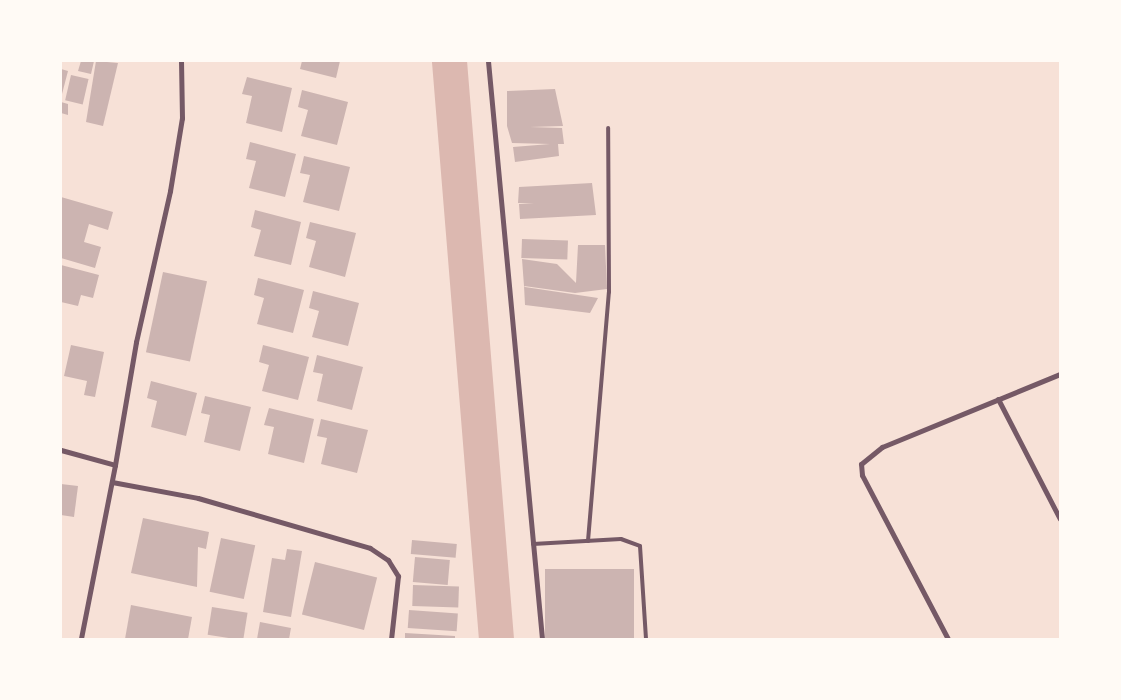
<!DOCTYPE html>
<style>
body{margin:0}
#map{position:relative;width:1121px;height:700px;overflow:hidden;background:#f7e1d7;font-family:"IBM Plex Serif",serif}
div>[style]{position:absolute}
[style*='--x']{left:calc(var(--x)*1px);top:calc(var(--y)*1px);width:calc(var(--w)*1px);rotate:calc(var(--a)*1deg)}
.river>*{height:35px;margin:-17.5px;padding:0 17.5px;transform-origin:17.5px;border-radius:17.5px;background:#dcb8b0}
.building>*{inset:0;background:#ccb4b1;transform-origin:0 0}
.service>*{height:4px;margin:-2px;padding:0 2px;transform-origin:2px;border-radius:2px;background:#755966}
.minor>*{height:5px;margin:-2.5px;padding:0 2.5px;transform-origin:2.5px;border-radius:2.5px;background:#755966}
span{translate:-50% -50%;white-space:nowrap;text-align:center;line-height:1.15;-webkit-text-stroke:5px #fffaf5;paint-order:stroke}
.frame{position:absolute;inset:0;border:62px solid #fffaf5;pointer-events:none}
</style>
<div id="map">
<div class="river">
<div style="--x:449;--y:61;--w:580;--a:85.35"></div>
</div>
<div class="building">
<div style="clip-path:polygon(81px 61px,94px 61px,91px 74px,78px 71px)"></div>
<div style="clip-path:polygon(96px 61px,118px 63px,103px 126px,86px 122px)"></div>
<div style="clip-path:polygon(302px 61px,340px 61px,336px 78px,300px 69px)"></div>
<div style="clip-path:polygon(61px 69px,68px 71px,62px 94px,61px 94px)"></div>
<div style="left:71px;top:75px;width:18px;height:26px;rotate:13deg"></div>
<div style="clip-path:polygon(247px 77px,292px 88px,282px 132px,246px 123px,252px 96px,242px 94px)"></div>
<div style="clip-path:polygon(555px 89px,563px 126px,530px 127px,562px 128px,564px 144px,558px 144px,559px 156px,515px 162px,513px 147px,550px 144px,512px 143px,507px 126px,507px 91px)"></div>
<div style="clip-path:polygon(302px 90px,348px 102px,337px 145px,301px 136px,308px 110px,298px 107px)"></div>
<div style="clip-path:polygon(61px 102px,68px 104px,68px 115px,61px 113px)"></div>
<div style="clip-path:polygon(250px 142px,296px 154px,285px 197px,249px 188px,256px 161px,246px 159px)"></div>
<div style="clip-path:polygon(304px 156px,350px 167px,339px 211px,303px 202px,310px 175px,300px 173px)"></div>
<div style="clip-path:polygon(592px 183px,596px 215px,520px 219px,519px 204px,534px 203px,518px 203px,519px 187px)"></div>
<div style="clip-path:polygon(61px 197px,113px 212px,108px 230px,89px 224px,84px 242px,101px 247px,95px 268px,61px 258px)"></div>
<div style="clip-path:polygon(255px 210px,301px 222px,291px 265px,254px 256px,261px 230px,251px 227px)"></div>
<div style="clip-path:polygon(310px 222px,356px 233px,345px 277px,309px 267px,316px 241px,306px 238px)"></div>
<div style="left:522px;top:239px;width:46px;height:19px;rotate:2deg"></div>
<div style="clip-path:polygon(578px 245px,605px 245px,607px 289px,575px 293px,524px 286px,522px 259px,557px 264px,576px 283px)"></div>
<div style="clip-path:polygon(61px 265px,99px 275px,93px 298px,81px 295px,78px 306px,61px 302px)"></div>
<div style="left:163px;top:272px;width:45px;height:82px;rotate:12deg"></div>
<div style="clip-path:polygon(258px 278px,304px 290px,293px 333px,257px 324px,264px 298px,254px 295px)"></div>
<div style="clip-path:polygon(524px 286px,525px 287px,598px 298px,590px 313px,525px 305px)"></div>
<div style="clip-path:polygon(313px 291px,359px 303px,348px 346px,312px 337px,319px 311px,309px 308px)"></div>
<div style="clip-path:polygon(71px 345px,104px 352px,95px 397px,84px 395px,87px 381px,64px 376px)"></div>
<div style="clip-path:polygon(263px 345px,309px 357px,298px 400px,262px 391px,269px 365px,259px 362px)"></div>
<div style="clip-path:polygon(317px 355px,363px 367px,352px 410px,317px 401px,323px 374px,313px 372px)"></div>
<div style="clip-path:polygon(151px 381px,197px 393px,186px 436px,151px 427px,157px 401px,147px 398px)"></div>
<div style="clip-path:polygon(205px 396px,251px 407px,240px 451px,204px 442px,210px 415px,201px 413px)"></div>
<div style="clip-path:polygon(269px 408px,314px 419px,304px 463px,268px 454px,274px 427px,264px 425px)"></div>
<div style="clip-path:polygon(321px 419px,368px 430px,357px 473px,321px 464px,327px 438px,317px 436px)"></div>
<div style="clip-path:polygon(61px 484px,78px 486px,74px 517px,61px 515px)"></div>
<div style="clip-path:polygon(143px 518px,209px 532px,206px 549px,198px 547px,197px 587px,131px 573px)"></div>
<div style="left:221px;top:538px;width:35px;height:55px;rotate:12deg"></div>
<div style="left:412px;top:540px;width:45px;height:14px;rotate:5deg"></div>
<div style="clip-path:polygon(287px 549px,302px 551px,291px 617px,263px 612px,272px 558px,285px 560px)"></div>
<div style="left:415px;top:557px;width:35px;height:25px;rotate:5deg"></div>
<div style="left:315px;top:562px;width:64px;height:54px;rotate:14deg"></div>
<div style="left:545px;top:569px;width:89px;height:70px"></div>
<div style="left:413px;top:585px;width:46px;height:21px;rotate:2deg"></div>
<div style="clip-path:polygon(131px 605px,192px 617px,188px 639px,125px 639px)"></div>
<div style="left:212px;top:607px;width:36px;height:28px;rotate:9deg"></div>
<div style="left:409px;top:610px;width:49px;height:18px;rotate:4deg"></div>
<div style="clip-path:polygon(260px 622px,291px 628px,289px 639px,257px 639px)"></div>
<div style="clip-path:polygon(405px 633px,455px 636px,455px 639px,405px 639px)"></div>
</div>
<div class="service">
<div style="--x:588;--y:541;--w:250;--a:-85.2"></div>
<div style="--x:609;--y:292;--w:164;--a:-90.3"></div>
<div style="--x:533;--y:544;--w:88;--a:-3.3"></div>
<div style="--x:621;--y:539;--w:20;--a:20"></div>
<div style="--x:640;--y:546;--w:93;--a:86.3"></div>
</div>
<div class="minor">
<div style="--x:488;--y:61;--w:581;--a:84.66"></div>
<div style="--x:998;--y:399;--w:135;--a:62.7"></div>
<div style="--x:61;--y:450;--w:56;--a:15.5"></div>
<div style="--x:115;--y:465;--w:177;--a:101.1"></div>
<div style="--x:115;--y:465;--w:125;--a:-80.3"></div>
<div style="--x:136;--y:342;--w:155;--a:-77.3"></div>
<div style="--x:170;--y:191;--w:74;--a:-80.7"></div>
<div style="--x:182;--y:118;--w:57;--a:-91"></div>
<div style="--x:112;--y:482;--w:87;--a:10.5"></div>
<div style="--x:198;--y:498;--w:179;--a:16.2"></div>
<div style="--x:370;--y:548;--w:22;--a:34"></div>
<div style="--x:388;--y:560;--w:19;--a:58"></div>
<div style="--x:398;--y:576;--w:63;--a:96.3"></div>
<div style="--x:948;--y:639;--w:185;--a:-117.7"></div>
<div style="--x:862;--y:475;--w:11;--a:-95"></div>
<div style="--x:861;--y:464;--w:27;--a:-39"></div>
<div style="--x:882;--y:447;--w:192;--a:-22.3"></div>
</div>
<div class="frame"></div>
</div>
